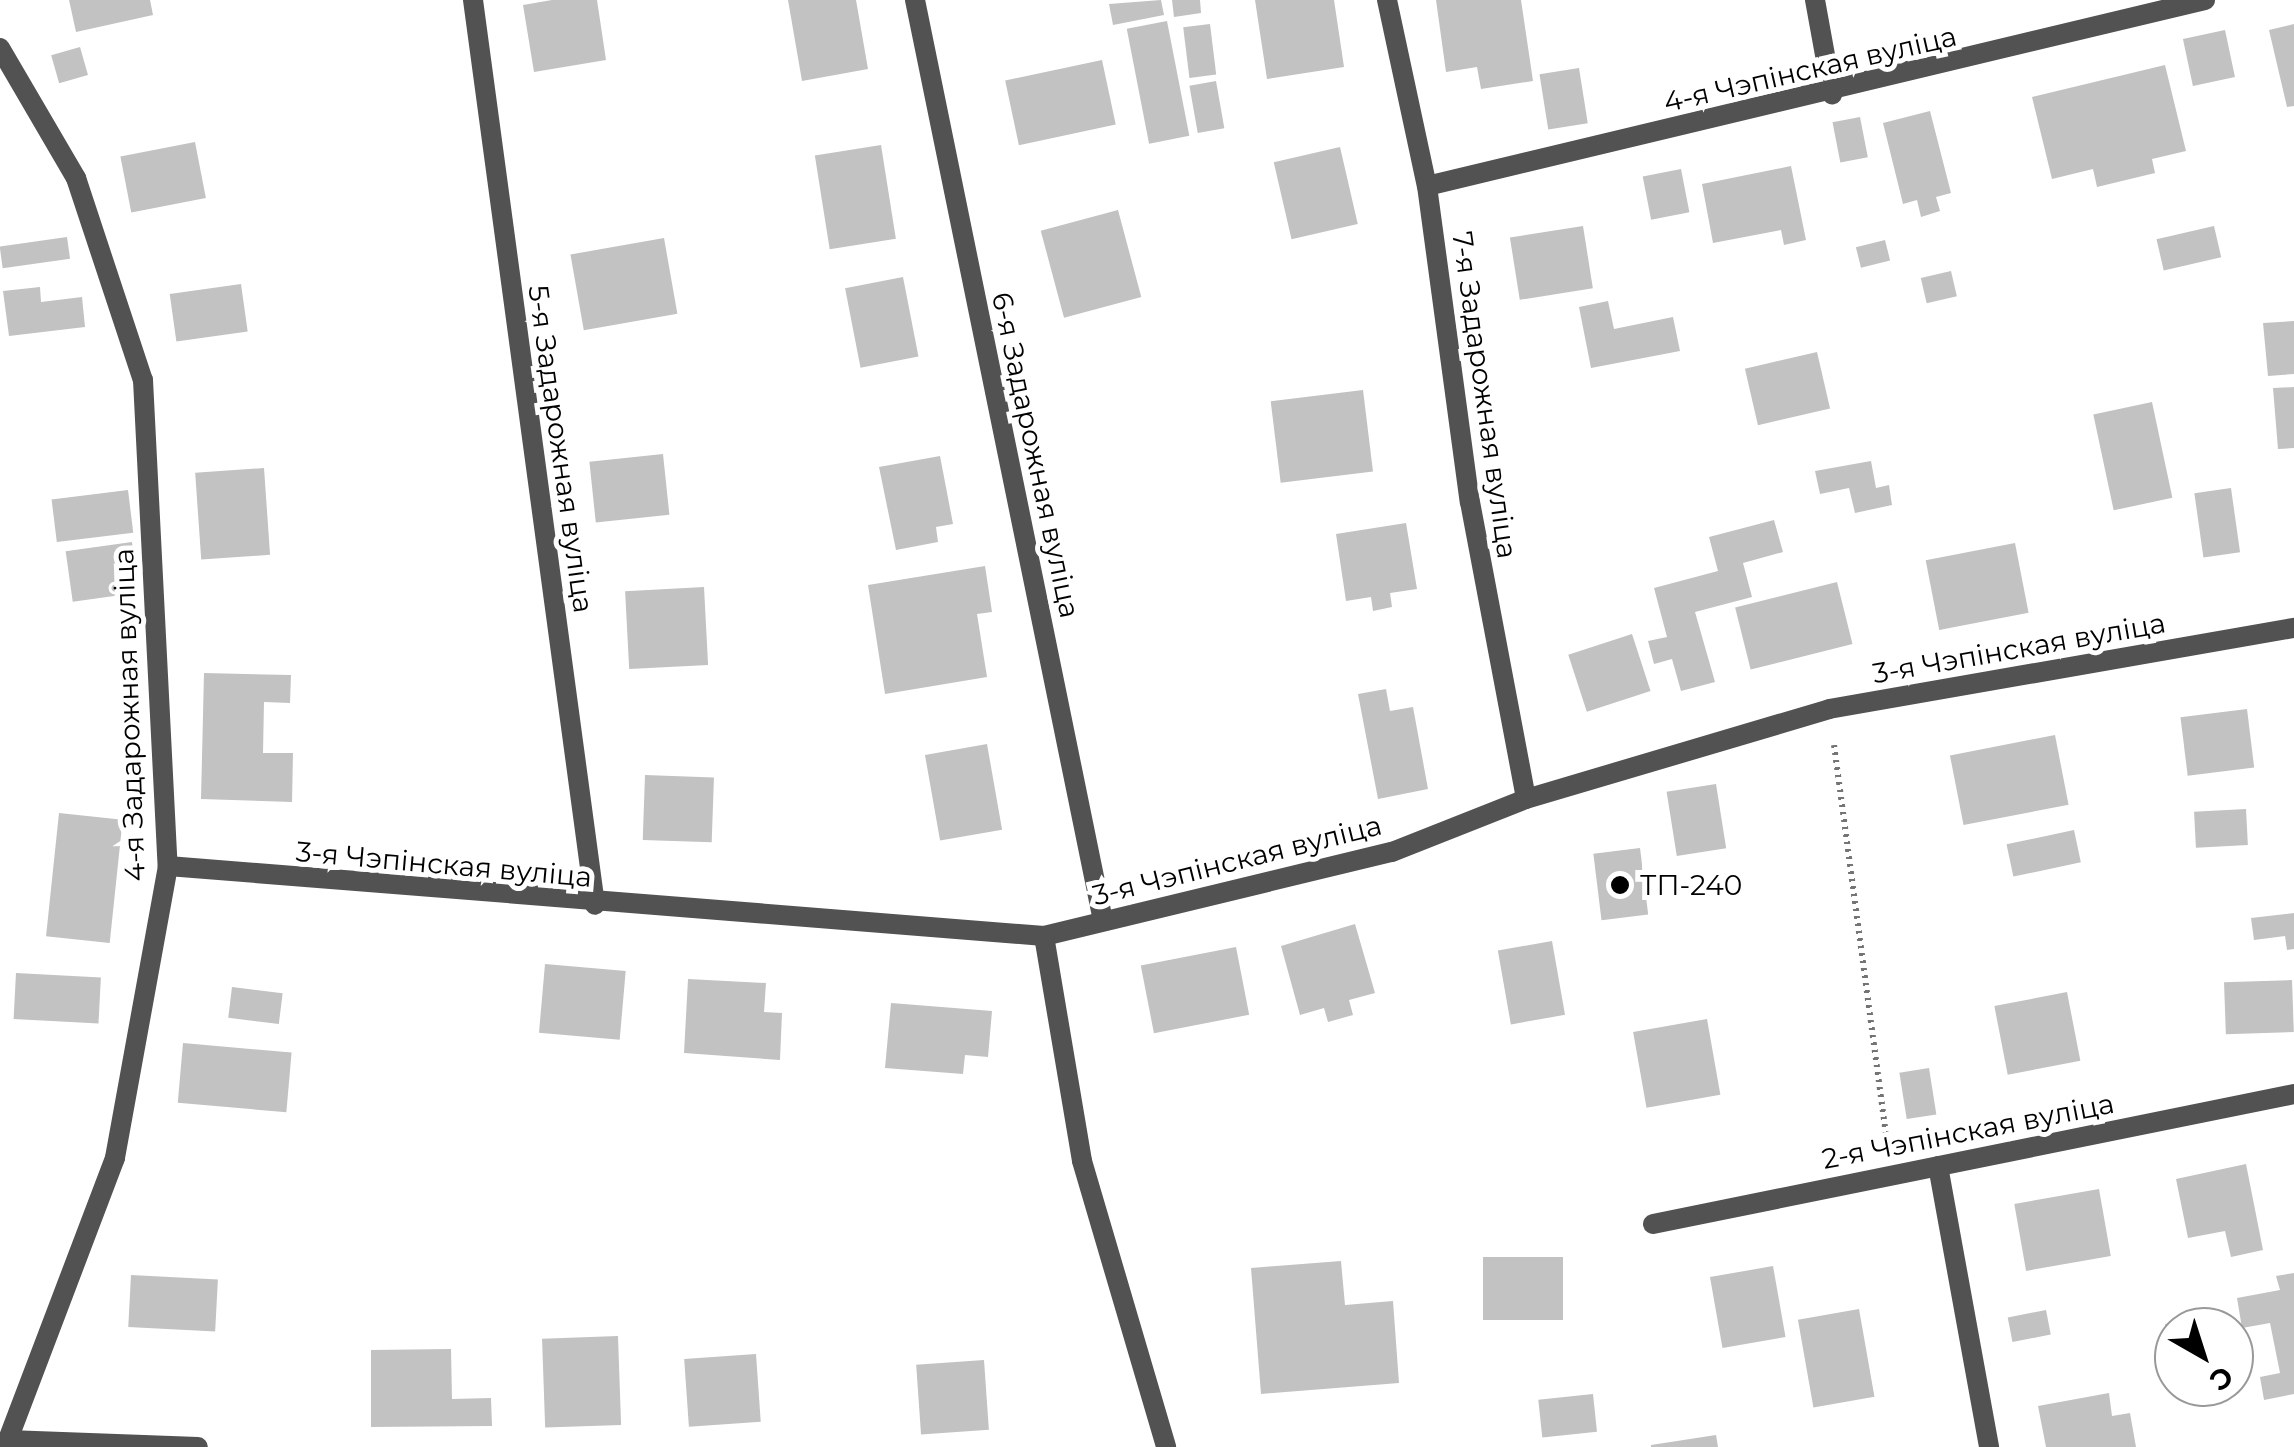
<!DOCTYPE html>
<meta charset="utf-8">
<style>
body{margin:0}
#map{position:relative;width:2294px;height:1447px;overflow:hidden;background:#fff;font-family:Montserrat,sans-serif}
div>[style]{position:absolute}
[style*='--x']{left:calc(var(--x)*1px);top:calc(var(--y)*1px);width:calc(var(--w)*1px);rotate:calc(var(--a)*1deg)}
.building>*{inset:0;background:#c2c2c2;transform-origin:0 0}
.path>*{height:6px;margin-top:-3px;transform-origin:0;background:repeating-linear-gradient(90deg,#747474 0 2.5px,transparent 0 7.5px)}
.lane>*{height:20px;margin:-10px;padding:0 10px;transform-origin:10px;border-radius:10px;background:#525252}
.street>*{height:20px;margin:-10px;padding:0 10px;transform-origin:10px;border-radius:10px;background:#525252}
.dots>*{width:28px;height:28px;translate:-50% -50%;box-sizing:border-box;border:5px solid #fff;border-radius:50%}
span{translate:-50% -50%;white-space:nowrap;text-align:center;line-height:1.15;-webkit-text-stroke:10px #fff;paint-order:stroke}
.street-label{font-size:28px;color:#000}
.poi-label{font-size:28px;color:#000}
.left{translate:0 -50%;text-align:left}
.north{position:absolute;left:2154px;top:1307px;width:100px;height:100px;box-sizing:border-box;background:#fff;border:2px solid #999;border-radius:50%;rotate:141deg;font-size:28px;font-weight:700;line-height:40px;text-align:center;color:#000}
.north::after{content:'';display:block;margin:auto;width:35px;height:45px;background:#000;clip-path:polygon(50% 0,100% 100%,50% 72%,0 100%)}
</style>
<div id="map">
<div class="building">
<div style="clip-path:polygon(69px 0,150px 0,153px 15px,76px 32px)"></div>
<div style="clip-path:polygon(552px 0,597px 0,606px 60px,534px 72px,523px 5px)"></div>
<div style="clip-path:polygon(788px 0,856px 0,868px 69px,802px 81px)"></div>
<div style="clip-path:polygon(1161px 0,1164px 15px,1113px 25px,1109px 4px)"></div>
<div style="clip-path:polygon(1172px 0,1200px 0,1201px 13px,1174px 17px)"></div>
<div style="clip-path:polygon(1255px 0,1334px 0,1344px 67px,1267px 79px)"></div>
<div style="clip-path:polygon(1436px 0,1521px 0,1533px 81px,1481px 89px,1477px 67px,1446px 72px)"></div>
<div style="left:1167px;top:21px;width:117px;height:41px;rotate:79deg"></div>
<div style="left:1210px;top:24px;width:51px;height:27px;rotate:83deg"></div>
<div style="clip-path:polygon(2294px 24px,2294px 106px,2287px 107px,2269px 30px)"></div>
<div style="left:2225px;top:30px;width:48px;height:43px;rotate:78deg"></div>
<div style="left:80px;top:47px;width:29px;height:30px;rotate:74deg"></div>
<div style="left:1102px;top:60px;width:66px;height:99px;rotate:78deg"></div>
<div style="clip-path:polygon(2165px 65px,2186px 151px,2152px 159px,2155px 173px,2097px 187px,2093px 169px,2052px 179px,2032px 97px)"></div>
<div style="left:1579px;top:68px;width:56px;height:40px;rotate:81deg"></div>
<div style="left:1216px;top:81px;width:48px;height:27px;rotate:80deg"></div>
<div style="clip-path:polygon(1930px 111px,1951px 193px,1936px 197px,1940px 211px,1921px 217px,1917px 200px,1903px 204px,1883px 123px)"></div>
<div style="left:1860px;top:117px;width:41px;height:28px;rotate:79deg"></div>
<div style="left:195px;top:142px;width:57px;height:76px;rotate:79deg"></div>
<div style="left:881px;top:145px;width:95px;height:67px;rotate:81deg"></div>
<div style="left:1340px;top:147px;width:79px;height:68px;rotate:77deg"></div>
<div style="clip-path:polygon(1791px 166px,1806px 240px,1784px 245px,1781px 230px,1713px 243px,1702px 184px)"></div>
<div style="left:1681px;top:169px;width:44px;height:39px;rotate:79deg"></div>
<div style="left:1118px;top:210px;width:90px;height:80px;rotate:75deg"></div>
<div style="left:1583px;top:226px;width:63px;height:74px;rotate:81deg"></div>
<div style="left:2214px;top:226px;width:32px;height:59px;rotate:77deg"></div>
<div style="left:67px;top:237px;width:22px;height:68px;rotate:82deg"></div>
<div style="left:664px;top:238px;width:77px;height:95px;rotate:80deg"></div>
<div style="left:1885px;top:240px;width:21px;height:30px;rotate:76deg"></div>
<div style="left:1951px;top:271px;width:26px;height:31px;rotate:77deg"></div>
<div style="left:903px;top:277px;width:81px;height:59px;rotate:79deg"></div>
<div style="left:241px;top:284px;width:48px;height:72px;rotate:82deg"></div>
<div style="clip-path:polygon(40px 287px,41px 302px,82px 297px,85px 327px,9px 336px,3px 291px)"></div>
<div style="clip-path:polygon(1608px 301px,1614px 329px,1673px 317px,1680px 351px,1591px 368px,1579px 307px)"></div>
<div style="clip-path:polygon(2294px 321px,2294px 374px,2268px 376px,2263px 323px)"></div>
<div style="left:1817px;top:352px;width:58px;height:74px;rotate:77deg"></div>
<div style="clip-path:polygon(2294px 387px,2294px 448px,2278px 449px,2273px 388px)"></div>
<div style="left:1363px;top:390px;width:82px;height:93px;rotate:83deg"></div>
<div style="left:2152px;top:402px;width:98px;height:60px;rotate:78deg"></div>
<div style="left:663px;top:454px;width:61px;height:74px;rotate:84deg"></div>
<div style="clip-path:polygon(940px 456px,953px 524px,936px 527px,938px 542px,896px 550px,879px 467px)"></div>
<div style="clip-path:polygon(1871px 461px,1876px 488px,1889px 485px,1892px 505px,1855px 513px,1849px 488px,1820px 494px,1815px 471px)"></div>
<div style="left:264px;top:468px;width:87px;height:69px;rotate:86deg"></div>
<div style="left:2231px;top:488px;width:65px;height:37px;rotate:82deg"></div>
<div style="left:128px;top:490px;width:43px;height:77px;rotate:83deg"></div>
<div style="clip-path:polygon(1774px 520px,1783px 552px,1743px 563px,1752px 597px,1695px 612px,1715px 682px,1681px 691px,1672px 659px,1654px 664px,1648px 641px,1667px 637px,1654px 588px,1718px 571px,1709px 537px)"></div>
<div style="clip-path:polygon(1406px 523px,1417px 589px,1390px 593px,1392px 607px,1373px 611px,1371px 597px,1346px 601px,1336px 534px)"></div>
<div style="left:132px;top:542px;width:51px;height:67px;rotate:82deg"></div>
<div style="left:2015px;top:543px;width:71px;height:91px;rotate:79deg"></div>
<div style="clip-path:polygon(985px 566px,992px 612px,977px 614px,987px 677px,885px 694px,868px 585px)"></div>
<div style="left:1837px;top:582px;width:64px;height:105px;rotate:76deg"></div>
<div style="left:704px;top:587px;width:78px;height:79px;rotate:87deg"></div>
<div style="left:1632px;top:634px;width:60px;height:67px;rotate:72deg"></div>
<div style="clip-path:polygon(204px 673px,291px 675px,290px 703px,264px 702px,263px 753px,293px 753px,292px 802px,201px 799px)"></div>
<div style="clip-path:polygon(1386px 689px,1390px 711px,1413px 707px,1428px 789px,1378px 799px,1358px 694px)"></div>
<div style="left:2247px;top:709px;width:59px;height:67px;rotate:83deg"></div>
<div style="left:2055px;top:735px;width:71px;height:107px;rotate:79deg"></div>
<div style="left:987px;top:744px;width:87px;height:63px;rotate:80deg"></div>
<div style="left:645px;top:775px;width:69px;height:65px;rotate:2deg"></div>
<div style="left:1716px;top:784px;width:65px;height:50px;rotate:81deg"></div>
<div style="left:2246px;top:809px;width:36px;height:52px;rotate:87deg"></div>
<div style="left:59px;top:813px;width:64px;height:124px;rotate:6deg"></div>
<div style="left:2074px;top:830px;width:33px;height:69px;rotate:78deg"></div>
<div style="left:1640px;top:848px;width:67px;height:47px;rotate:83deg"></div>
<div style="clip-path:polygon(2294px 913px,2294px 949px,2287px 950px,2285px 936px,2254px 940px,2251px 918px)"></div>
<div style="clip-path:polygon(1355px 924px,1375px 993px,1349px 1000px,1353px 1015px,1328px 1022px,1324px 1008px,1300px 1015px,1281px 946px)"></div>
<div style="left:1552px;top:941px;width:75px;height:55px;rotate:80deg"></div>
<div style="left:1236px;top:947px;width:69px;height:97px;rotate:79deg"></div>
<div style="left:545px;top:964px;width:81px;height:69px;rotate:5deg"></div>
<div style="left:16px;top:973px;width:85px;height:46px;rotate:3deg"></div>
<div style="clip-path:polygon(688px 979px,766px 983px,764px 1012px,782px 1013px,780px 1060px,684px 1053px)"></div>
<div style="left:2292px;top:980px;width:52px;height:68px;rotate:88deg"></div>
<div style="left:232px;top:987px;width:51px;height:31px;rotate:7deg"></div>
<div style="left:2067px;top:992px;width:70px;height:74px;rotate:79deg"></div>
<div style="clip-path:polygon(891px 1003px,992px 1011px,988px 1057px,965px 1055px,963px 1074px,885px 1068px)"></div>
<div style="left:1707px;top:1019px;width:77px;height:75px;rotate:80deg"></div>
<div style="left:183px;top:1043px;width:109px;height:60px;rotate:5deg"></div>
<div style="left:1929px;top:1068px;width:47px;height:30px;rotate:81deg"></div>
<div style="clip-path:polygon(2246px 1164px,2263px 1250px,2231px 1257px,2225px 1231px,2188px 1238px,2176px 1179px)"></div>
<div style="left:2099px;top:1189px;width:68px;height:86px;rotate:80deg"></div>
<div style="left:1563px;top:1257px;width:63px;height:80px;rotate:90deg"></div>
<div style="clip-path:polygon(1341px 1261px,1345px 1305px,1393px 1301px,1399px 1383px,1261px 1394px,1251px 1268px)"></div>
<div style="left:1773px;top:1266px;width:72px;height:64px;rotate:80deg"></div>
<div style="clip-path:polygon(2294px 1273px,2294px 1394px,2264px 1400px,2260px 1377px,2280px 1373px,2270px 1323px,2242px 1328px,2237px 1298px,2280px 1290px,2276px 1276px)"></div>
<div style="left:131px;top:1275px;width:87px;height:52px;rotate:3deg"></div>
<div style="left:1859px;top:1309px;width:89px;height:62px;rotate:80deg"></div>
<div style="left:2046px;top:1310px;width:25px;height:39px;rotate:79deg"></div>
<div style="clip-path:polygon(2197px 1318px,2199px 1327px,2174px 1327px,2172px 1359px,2165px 1324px)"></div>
<div style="left:618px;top:1336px;width:89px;height:76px;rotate:88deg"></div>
<div style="clip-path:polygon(451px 1349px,452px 1399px,491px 1398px,492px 1426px,371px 1427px,371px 1350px)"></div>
<div style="left:756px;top:1354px;width:68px;height:72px;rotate:86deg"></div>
<div style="left:984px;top:1360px;width:70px;height:68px;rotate:86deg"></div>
<div style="clip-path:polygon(2109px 1393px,2112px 1416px,2130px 1413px,2136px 1447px,2046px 1447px,2038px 1406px)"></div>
<div style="left:1593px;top:1394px;width:38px;height:55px;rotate:84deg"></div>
<div style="clip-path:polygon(1716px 1435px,1718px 1447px,1651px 1447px,1651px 1445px)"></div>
</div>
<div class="path">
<div style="--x:1834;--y:745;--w:403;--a:82.4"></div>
</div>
<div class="lane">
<div style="--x:1938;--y:1166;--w:286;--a:79.7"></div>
</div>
<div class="street">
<div style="--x:473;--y:0;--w:913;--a:82.32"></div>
<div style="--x:915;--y:0;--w:940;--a:78.46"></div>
<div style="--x:1387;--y:0;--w:190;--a:77.9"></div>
<div style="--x:1427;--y:186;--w:319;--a:82.3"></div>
<div style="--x:1470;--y:502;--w:302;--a:79.3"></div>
<div style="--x:1815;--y:0;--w:96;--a:79.7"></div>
<div style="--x:0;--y:48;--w:151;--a:59.7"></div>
<div style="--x:76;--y:178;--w:213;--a:71.7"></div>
<div style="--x:143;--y:380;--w:487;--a:87.1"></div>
<div style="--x:168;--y:866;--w:297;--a:100.3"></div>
<div style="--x:115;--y:1158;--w:309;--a:110.8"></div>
<div style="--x:1427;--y:186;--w:800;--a:-13.45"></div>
<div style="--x:168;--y:866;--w:879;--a:4.57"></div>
<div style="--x:1044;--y:936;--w:358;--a:-13.6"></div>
<div style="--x:1392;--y:852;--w:144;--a:-21.6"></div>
<div style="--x:1526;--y:799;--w:316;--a:-16.5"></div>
<div style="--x:1829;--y:709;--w:472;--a:-9.9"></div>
<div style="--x:1044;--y:936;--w:228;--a:80.4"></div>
<div style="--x:1082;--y:1161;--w:298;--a:73.6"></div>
<div style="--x:1653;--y:1224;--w:654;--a:-11.46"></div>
<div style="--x:8;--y:1440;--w:190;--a:2.1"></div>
</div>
<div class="dots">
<div style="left:1620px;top:885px;background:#000"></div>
</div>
<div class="street-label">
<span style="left:1810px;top:69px;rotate:-13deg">4-я Чэпінская вуліца</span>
<span style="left:1485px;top:395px;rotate:82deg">7-я Задарожная вуліца</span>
<span style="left:561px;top:449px;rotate:82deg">5-я Задарожная вуліца</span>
<span style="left:1036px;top:455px;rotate:78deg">6-я Задарожная вуліца</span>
<span style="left:2019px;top:648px;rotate:-10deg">3-я Чэпінская вуліца</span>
<span style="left:129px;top:715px;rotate:-92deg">4-я Задарожная вуліца</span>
<span style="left:1237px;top:860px;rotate:-14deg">3-я Чэпінская вуліца</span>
<span style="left:444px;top:864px;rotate:5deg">3-я Чэпінская вуліца</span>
<span style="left:1968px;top:1131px;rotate:-11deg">2-я Чэпінская вуліца</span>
</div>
<div class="poi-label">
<span class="left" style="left:1640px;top:885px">ТП-240</span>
</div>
<div class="north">С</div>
</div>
